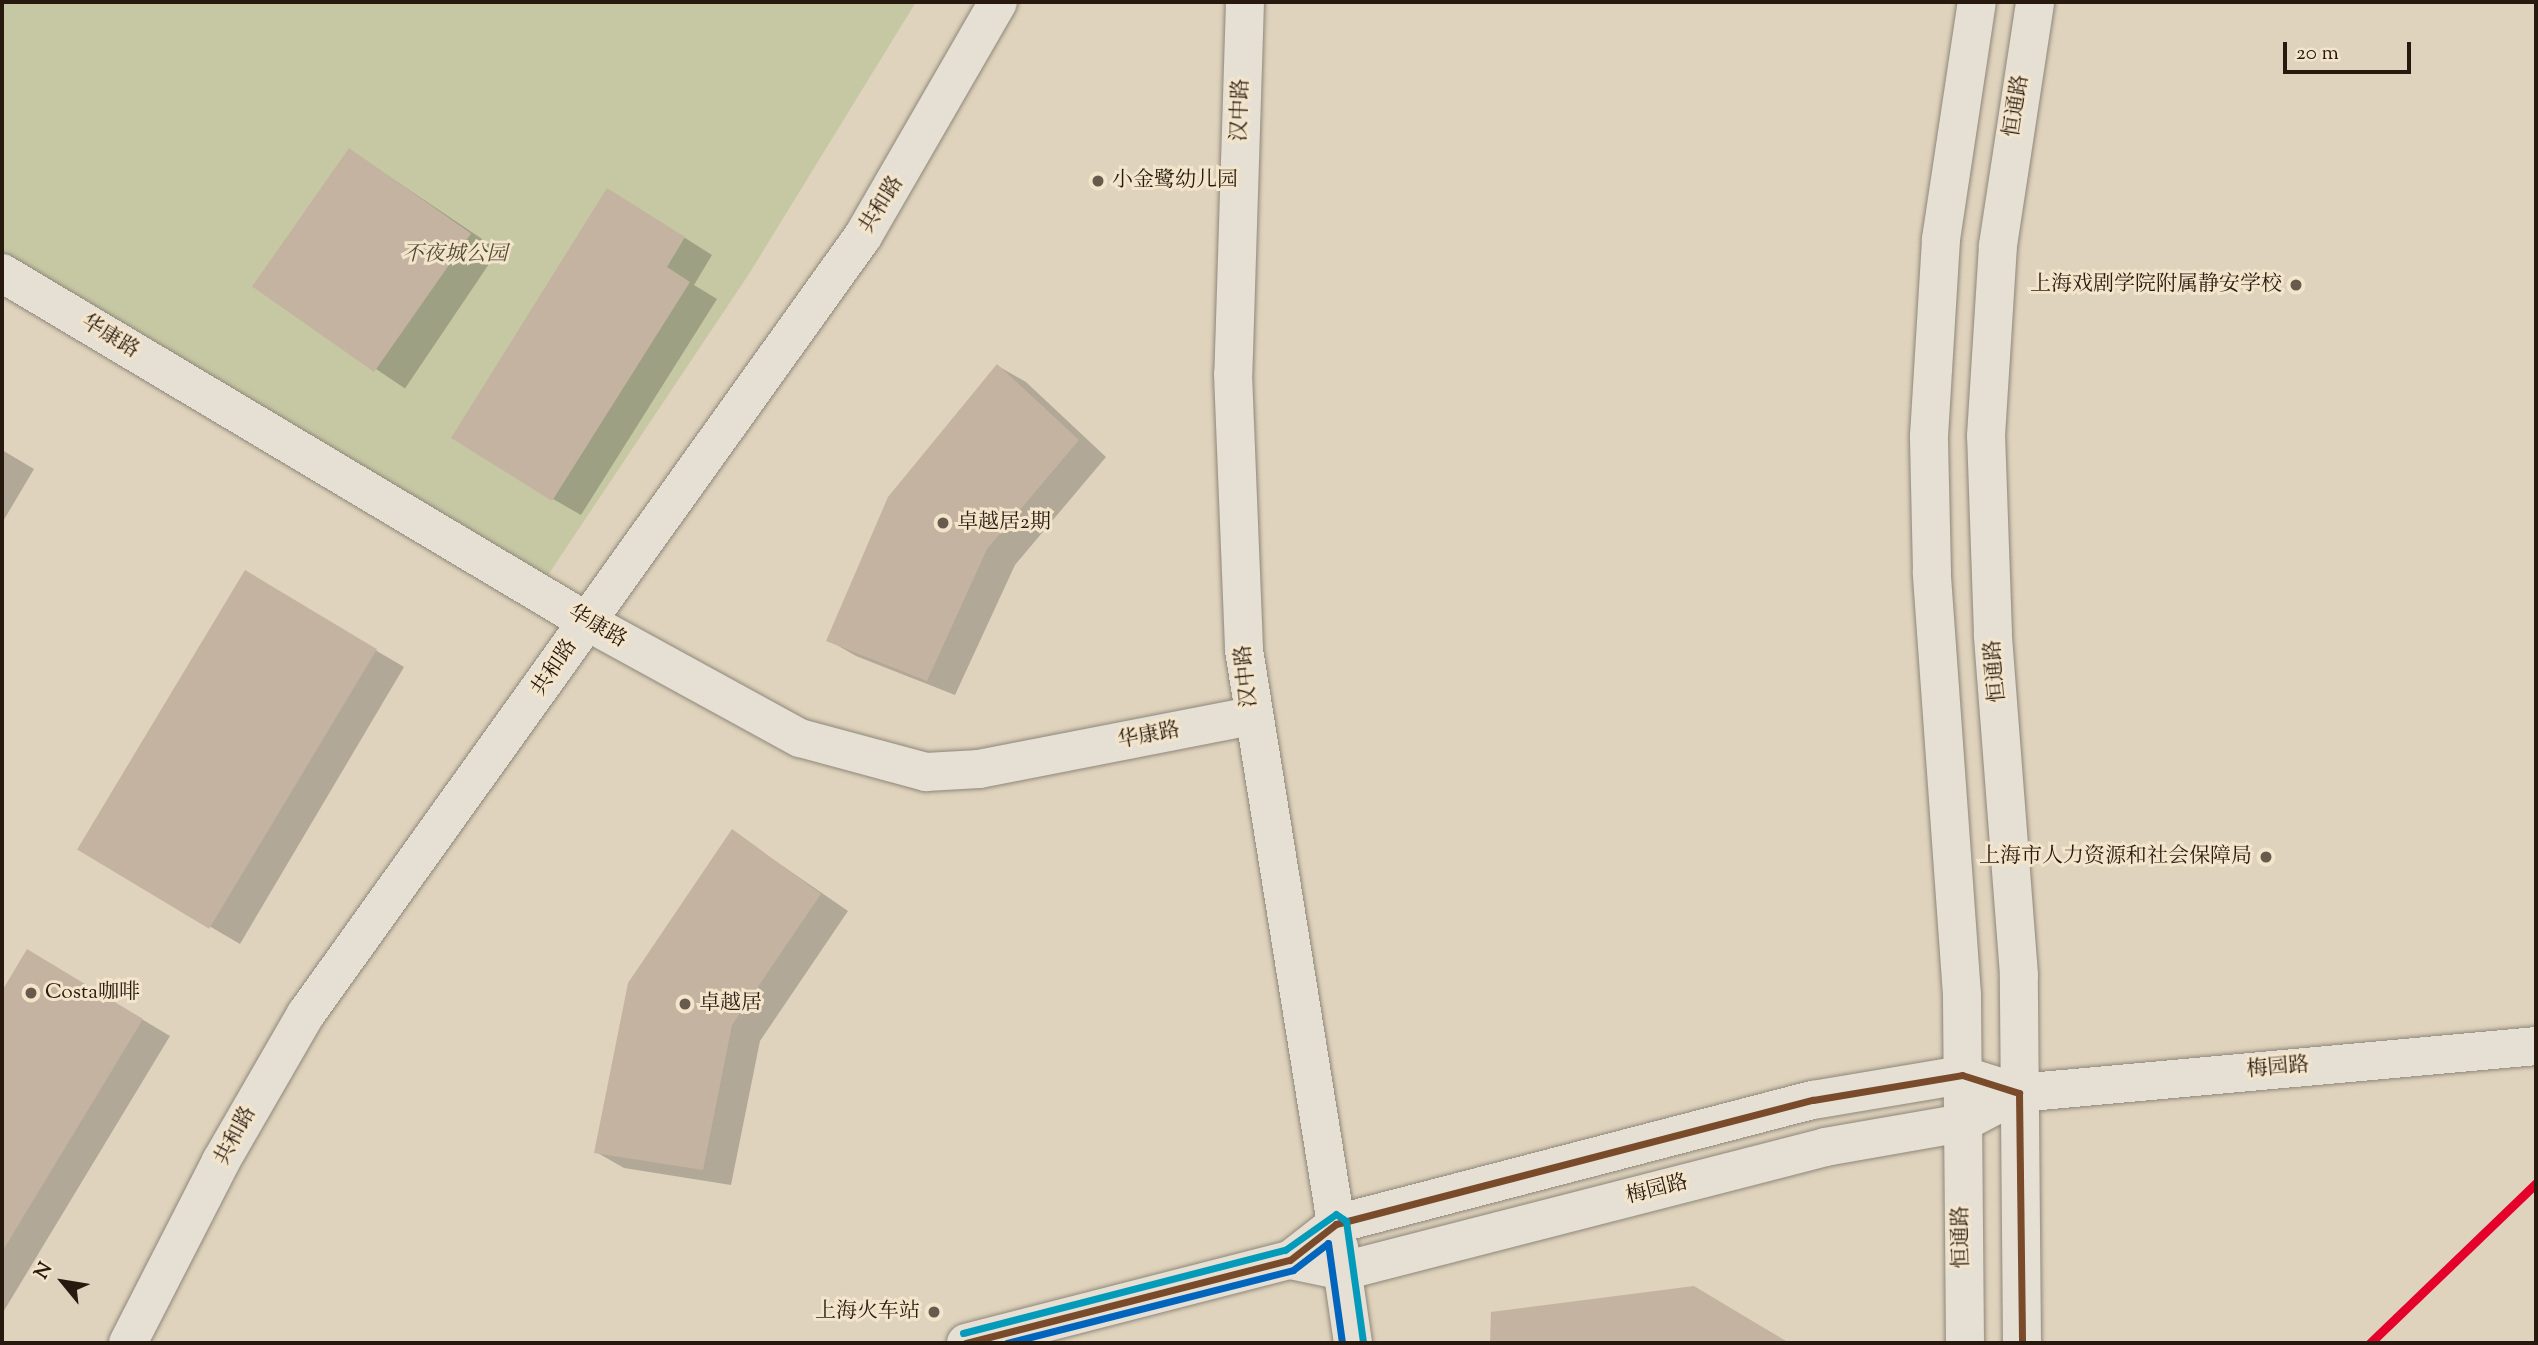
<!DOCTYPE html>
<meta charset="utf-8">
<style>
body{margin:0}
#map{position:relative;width:2538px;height:1345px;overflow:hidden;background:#dfd3bd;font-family:"Sorts Mill Goudy","Noto Serif SC",serif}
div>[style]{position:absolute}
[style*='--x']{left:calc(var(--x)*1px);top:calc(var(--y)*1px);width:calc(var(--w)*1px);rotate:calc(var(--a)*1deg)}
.green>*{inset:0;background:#c6c8a4}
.shadow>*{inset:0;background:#0003;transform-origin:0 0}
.building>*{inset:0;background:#c4b3a1;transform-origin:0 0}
.roads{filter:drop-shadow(0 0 2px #8f8779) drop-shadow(0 0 2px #8f8779)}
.minor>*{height:38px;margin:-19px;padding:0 19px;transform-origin:19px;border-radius:19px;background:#e5dfd4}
.tertiary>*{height:38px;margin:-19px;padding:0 19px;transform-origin:19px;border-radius:19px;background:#e5dfd4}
.secondary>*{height:38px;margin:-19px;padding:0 19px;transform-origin:19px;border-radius:19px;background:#e5dfd4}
.bus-1>*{height:7px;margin:-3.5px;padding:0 3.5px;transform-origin:3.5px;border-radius:3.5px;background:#7a4b2a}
.bus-2>*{height:7px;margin:-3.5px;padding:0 3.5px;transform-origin:3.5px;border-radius:3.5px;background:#0065bd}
.bus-3>*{height:7px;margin:-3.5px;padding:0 3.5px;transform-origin:3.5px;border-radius:3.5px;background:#049bbb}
.metro-1>*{height:9px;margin:-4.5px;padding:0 4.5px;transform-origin:4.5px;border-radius:4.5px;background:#e4002b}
.dots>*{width:19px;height:19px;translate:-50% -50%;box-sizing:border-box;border:4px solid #f3e5cb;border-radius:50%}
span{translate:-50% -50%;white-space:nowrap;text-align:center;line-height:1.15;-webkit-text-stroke:6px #f3e5cb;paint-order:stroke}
.street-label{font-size:21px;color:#28190f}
.poi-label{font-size:21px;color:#28190f}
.left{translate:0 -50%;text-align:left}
.right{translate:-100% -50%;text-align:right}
.park-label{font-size:21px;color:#514b35;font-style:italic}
.frame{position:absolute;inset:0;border:4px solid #28190f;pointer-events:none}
.north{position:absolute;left:28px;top:1247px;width:70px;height:70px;-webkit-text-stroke:5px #f3e5cb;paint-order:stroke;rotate:300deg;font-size:19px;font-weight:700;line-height:28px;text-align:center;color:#28190f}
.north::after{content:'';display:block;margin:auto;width:24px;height:32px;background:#28190f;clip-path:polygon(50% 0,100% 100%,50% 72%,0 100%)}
.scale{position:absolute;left:2283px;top:42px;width:128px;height:32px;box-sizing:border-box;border:4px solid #28190f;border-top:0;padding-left:9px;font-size:21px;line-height:24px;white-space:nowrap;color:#28190f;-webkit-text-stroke:5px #f3e5cb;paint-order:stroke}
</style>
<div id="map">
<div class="green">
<div style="clip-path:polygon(2px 2px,916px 2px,749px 274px,530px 602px,2px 267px)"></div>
</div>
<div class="shadow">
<div style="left:350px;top:150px;width:179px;height:167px;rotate:34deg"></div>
<div style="clip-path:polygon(636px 207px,712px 255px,694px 285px,717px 299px,581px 515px,553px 499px)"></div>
<div style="clip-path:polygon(998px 366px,1026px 382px,1106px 457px,1015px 565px,955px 695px,856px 656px,828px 640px)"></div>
<div style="clip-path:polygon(2px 450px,34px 469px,2px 523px)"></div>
<div style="clip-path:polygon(272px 589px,404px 667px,240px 944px,81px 851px)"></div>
<div style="clip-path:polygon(732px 831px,848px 911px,760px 1041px,731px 1185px,624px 1168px,596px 1152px)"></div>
<div style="clip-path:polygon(28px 951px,170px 1036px,2px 1314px,2px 994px)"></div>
<div style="clip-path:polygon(1694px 1288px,1789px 1343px,1491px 1343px,1493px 1314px)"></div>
</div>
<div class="building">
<div style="left:349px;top:148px;width:149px;height:169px;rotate:35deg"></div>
<div style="clip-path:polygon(607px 188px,685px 237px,667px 267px,690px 282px,552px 501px,451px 438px)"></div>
<div style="clip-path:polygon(997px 364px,1079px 440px,987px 549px,927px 681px,826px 641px,888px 497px)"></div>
<div style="left:245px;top:570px;width:154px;height:326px;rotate:31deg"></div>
<div style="clip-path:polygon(732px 829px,821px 894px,732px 1025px,703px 1170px,594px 1153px,628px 983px)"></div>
<div style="clip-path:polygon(27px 949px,143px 1019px,2px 1252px,2px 991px)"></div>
<div style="clip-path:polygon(1694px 1286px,1789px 1343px,1490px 1343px,1491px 1312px)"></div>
</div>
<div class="roads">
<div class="minor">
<div style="--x:1245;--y:2;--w:372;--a:91.8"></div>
<div style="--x:1233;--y:374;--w:276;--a:87.7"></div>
<div style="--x:1244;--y:650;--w:581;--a:80.89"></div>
<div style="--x:2;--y:273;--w:680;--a:30.79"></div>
<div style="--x:586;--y:621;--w:244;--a:28.7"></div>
<div style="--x:800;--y:738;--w:131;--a:15.1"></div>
<div style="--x:926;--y:772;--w:53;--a:-3.2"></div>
<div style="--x:979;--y:769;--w:278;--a:-11"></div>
<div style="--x:2019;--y:1093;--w:519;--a:-5.19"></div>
<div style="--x:128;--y:1343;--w:204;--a:-62.9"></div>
<div style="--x:221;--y:1161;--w:170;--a:-60"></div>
<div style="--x:306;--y:1014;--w:957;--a:-54.4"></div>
<div style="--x:863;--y:236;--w:270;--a:-60"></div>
</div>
<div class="tertiary">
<div style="--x:1339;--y:1247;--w:97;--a:81.7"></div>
<div style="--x:1290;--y:1260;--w:54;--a:11.7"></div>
<div style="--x:1343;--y:1271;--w:498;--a:-14.4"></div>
<div style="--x:1825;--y:1147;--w:139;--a:-9.9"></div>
<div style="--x:1962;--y:1123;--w:64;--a:-27.8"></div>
<div style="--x:966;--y:1343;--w:334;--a:-14.4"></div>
<div style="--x:1290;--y:1260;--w:58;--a:-38"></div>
<div style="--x:1336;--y:1224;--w:493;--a:-14.6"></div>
<div style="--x:1813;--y:1100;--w:151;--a:-9.5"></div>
<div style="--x:1962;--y:1075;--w:60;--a:17.5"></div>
</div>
<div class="secondary">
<div style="--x:1965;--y:1343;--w:348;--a:-90.5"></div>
<div style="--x:1962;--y:995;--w:424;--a:-94.1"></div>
<div style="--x:1932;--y:572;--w:136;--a:-91.3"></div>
<div style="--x:1929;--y:436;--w:197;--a:-86.5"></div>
<div style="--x:1941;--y:239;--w:240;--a:-81.4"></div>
<div style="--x:2022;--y:1343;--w:368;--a:-90.5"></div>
<div style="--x:2019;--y:975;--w:342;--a:-94.4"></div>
<div style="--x:1993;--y:634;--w:198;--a:-92"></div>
<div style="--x:1986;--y:436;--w:191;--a:-86.4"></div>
<div style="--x:1998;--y:245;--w:246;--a:-81.3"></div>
</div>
</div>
<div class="bus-1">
<div style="--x:966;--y:1343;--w:334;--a:-14.4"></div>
<div style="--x:1290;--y:1260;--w:58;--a:-38"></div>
<div style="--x:1336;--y:1224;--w:493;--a:-14.6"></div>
<div style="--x:1813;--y:1100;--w:151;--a:-9.5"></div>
<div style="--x:1962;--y:1075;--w:60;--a:17.5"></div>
<div style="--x:2019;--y:1093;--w:250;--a:89.3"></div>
</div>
<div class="bus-2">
<div style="--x:1007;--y:1343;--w:295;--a:-14.3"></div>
<div style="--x:1293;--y:1270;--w:44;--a:-37.6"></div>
<div style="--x:1328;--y:1243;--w:101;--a:82"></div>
</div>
<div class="bus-3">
<div style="--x:963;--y:1333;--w:333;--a:-14.5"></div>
<div style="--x:1285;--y:1250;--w:62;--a:-35.2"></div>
<div style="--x:1336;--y:1214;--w:12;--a:35"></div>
<div style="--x:1346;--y:1221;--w:122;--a:82"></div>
</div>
<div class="metro-1">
<div style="--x:2370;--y:1343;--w:231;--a:-43.9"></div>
</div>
<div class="dots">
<div style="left:1098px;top:181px;background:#685a4c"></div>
<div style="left:2296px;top:285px;background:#685a4c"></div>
<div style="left:943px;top:523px;background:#685a4c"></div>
<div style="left:2266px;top:857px;background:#685a4c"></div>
<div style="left:31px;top:993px;background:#685a4c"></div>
<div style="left:685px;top:1004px;background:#685a4c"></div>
<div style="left:934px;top:1312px;background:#685a4c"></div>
</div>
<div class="street-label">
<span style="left:2017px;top:106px;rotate:-81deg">恒通路</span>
<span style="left:1241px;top:110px;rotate:-88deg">汉中路</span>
<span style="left:882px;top:205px;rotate:-58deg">共和路</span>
<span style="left:110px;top:337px;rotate:31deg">华康路</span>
<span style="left:597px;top:627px;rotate:30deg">华康路</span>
<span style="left:555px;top:668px;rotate:-56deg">共和路</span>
<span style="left:1996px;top:671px;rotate:-95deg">恒通路</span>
<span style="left:1247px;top:676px;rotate:-96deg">汉中路</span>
<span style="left:1149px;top:736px;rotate:-11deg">华康路</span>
<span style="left:2278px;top:1068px;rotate:-5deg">梅园路</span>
<span style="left:236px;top:1136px;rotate:-62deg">共和路</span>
<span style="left:1657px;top:1190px;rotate:-14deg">梅园路</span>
<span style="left:1962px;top:1237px;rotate:-91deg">恒通路</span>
</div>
<div class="poi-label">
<span class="left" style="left:1112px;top:181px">小金鹭幼儿园</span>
<span class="right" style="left:2282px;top:285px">上海戏剧学院附属静安学校</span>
<span class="left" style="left:957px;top:523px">卓越居2期</span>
<span class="right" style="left:2252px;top:857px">上海市人力资源和社会保障局</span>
<span class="left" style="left:45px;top:993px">Costa咖啡</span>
<span class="left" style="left:699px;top:1004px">卓越居</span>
<span class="right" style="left:920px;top:1312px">上海火车站</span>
</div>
<div class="park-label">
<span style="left:455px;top:255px">不夜城公园</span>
</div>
<div class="frame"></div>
<div class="north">N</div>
<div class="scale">20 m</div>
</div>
